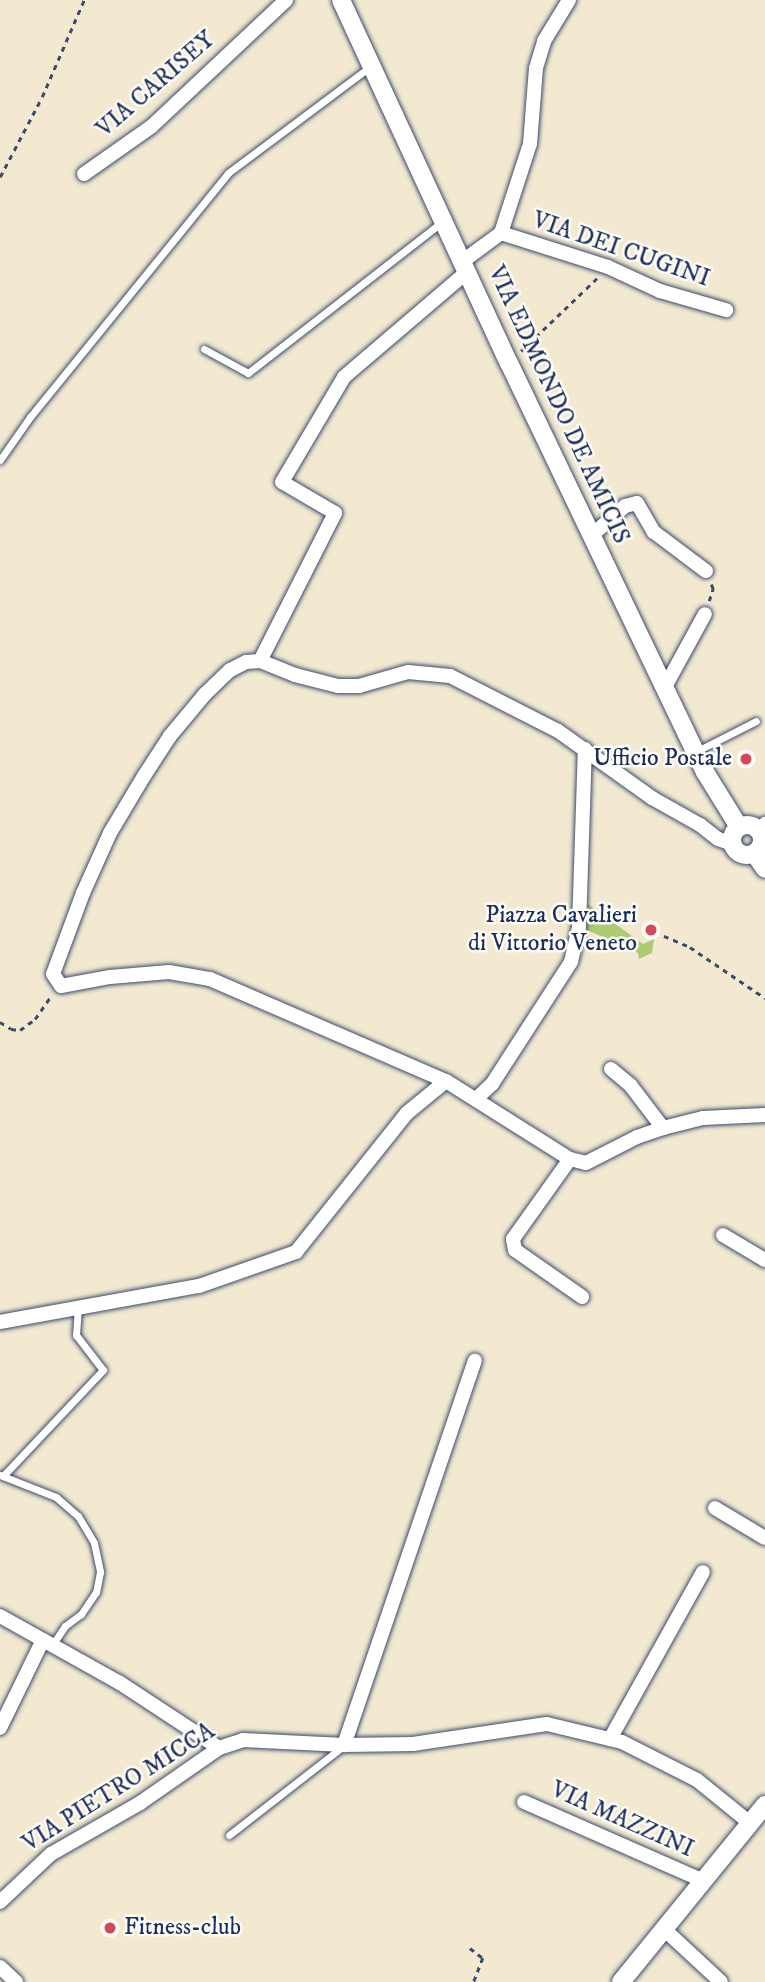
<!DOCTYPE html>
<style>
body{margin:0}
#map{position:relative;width:765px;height:1982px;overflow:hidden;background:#f2e9d0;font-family:"IM FELL DW Pica",serif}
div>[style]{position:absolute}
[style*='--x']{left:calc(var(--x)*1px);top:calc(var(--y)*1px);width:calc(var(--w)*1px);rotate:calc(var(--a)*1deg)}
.green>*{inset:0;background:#adcb72}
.path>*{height:2.5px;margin-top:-1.25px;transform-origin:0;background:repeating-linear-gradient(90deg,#3b4b6f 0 5px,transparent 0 10px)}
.roads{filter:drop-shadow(0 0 2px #3b4b6f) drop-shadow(0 0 2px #3b4b6f)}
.service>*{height:7px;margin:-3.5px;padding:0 3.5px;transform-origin:3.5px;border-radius:3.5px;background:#fff}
.minor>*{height:14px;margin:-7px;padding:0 7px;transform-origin:7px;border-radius:7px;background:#fff}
.tertiary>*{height:18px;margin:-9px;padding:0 9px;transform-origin:9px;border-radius:9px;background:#fff}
.tertiary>.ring{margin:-9px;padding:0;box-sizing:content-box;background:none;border:18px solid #fff;border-radius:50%}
.dots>*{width:19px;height:19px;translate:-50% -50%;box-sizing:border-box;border:4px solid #fdfcf7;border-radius:50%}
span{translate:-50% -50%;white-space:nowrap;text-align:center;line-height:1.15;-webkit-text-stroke:5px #fdfcf7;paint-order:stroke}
.street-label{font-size:24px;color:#1b2f5e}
.poi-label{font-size:24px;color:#1b2f5e}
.right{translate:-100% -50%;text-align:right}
.left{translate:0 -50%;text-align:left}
</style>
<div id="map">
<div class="green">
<div style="clip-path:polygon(588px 904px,643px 944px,654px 939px,652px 953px,639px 959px,638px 953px,585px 929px)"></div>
</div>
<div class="path">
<div style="--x:0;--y:177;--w:90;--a:-62.3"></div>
<div style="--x:42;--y:97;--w:106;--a:-66.6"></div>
<div style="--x:521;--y:351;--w:105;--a:-43.8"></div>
<div style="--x:709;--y:601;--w:13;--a:-72"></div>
<div style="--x:713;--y:589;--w:5;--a:-112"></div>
<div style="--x:664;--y:936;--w:28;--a:23"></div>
<div style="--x:690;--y:947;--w:91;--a:34.2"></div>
<div style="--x:0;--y:1022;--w:13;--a:32"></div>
<div style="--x:11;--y:1029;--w:9;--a:6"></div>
<div style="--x:20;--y:1030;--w:19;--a:-36"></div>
<div style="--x:35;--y:1019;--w:28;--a:-55"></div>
<div style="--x:470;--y:1948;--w:16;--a:38"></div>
<div style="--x:483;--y:1958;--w:26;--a:111"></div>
</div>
<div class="roads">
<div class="service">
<div style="--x:204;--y:349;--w:50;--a:28.6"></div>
<div style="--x:248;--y:373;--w:246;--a:-37.9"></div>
<div style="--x:0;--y:460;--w:52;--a:-55.1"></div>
<div style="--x:30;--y:417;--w:314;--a:-50.9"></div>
<div style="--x:228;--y:173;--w:179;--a:-36.8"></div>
<div style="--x:697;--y:751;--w:66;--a:-27"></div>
<div style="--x:0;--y:1475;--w:60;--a:21.4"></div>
<div style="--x:56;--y:1497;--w:29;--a:41"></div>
<div style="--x:78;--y:1516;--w:31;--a:59"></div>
<div style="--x:94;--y:1543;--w:30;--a:78"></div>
<div style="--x:100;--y:1572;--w:20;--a:101"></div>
<div style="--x:96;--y:1592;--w:27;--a:124"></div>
<div style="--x:81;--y:1614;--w:20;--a:143"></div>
<div style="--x:65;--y:1626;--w:23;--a:124"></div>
<div style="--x:3;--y:1476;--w:146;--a:-46.7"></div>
<div style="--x:103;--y:1370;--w:44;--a:-127.6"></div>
<div style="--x:76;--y:1335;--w:27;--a:-86"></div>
<div style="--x:229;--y:1835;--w:143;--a:-37.9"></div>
</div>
<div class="minor">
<div style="--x:84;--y:174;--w:83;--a:-35.2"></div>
<div style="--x:152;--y:126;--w:184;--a:-43.2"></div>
<div style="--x:501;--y:233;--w:112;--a:17.6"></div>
<div style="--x:608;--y:267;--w:57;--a:24.8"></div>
<div style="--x:660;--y:291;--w:69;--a:16.1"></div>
<div style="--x:463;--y:261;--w:47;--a:-36.4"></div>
<div style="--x:501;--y:233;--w:94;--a:-72"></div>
<div style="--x:530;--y:144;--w:76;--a:-85.5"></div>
<div style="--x:536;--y:68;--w:28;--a:-73"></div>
<div style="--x:544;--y:41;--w:48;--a:-58.6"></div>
<div style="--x:592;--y:535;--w:44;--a:-41.3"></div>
<div style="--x:625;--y:506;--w:12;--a:-14"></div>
<div style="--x:637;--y:503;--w:34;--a:60"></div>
<div style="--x:654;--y:532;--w:65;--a:36.9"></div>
<div style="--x:260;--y:661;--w:166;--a:-63.1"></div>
<div style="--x:335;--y:513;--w:61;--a:-149.7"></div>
<div style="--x:282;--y:482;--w:122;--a:-59.4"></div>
<div style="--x:344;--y:377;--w:163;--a:-40.5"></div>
<div style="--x:665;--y:687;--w:83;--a:-61.3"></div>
<div style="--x:760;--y:831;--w:9;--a:-54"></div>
<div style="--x:732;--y:844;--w:15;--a:-160"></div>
<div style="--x:718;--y:839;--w:23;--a:-142"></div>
<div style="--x:700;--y:825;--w:55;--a:-150.6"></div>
<div style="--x:652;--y:798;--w:115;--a:-144.5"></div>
<div style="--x:558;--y:731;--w:121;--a:-153"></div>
<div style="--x:450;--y:676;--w:42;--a:-174.6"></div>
<div style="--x:408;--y:672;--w:51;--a:164.1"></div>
<div style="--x:359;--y:686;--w:21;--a:180"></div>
<div style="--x:338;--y:686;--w:44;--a:-165.7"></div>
<div style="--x:295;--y:675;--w:38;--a:-158"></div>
<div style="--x:260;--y:661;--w:14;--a:176"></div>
<div style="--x:246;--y:662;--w:18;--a:153"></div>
<div style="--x:230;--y:670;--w:35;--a:136"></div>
<div style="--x:205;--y:694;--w:55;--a:129.8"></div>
<div style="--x:170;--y:736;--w:48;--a:123"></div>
<div style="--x:144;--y:776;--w:66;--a:120.8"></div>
<div style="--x:110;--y:833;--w:66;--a:114.2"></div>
<div style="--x:83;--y:893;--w:86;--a:110.3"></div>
<div style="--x:53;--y:974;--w:14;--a:56"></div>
<div style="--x:61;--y:986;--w:50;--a:-10.4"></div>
<div style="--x:110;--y:977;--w:59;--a:-4.8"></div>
<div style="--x:169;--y:972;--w:42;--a:9.7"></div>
<div style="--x:210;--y:979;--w:257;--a:23.4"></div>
<div style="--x:446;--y:1081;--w:146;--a:32.2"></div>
<div style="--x:570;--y:1159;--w:16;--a:14"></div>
<div style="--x:586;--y:1163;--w:57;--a:-27"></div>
<div style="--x:637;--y:1137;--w:28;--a:-19"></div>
<div style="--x:663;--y:1128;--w:41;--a:-14"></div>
<div style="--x:703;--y:1118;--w:62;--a:-2.8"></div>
<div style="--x:611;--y:1069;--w:26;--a:40"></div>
<div style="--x:631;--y:1086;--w:53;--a:52.7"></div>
<div style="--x:477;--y:1098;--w:21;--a:-43"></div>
<div style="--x:492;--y:1084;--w:145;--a:-57.1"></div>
<div style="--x:571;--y:962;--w:36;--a:-77"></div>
<div style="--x:579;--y:927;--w:178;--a:-88.1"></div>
<div style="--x:570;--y:1159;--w:98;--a:125.5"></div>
<div style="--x:513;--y:1239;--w:11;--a:80"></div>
<div style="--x:515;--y:1250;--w:82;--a:35"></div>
<div style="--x:723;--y:1235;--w:49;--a:30.8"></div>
<div style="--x:0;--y:1322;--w:202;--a:-10.3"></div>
<div style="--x:199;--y:1286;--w:103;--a:-19.3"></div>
<div style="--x:296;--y:1252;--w:178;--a:-51.4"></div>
<div style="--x:407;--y:1113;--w:50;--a:-39.4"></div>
<div style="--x:715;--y:1508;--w:58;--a:31"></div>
<div style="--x:0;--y:1616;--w:137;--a:29.2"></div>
<div style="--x:120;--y:1683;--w:118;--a:33.3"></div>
<div style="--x:0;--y:1728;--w:98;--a:-64"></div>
<div style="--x:610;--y:1739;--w:191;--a:-60.9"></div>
<div style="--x:344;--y:1745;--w:406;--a:-71.2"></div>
<div style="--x:524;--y:1802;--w:194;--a:23.7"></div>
<div style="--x:0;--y:1902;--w:70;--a:-43.3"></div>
<div style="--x:51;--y:1854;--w:103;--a:-29.8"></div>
<div style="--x:140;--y:1803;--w:96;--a:-34.8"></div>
<div style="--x:219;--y:1748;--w:25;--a:-18"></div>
<div style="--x:243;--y:1740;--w:101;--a:2.8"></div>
<div style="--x:344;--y:1745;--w:69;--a:-0.8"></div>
<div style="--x:413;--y:1744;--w:135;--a:-8.5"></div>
<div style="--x:547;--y:1724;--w:77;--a:13.5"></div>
<div style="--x:622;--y:1742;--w:84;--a:26.9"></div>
<div style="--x:697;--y:1780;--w:68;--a:39.1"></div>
<div style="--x:665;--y:1930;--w:76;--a:42.9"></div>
<div style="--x:0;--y:1967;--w:22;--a:43"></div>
</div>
<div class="tertiary">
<div style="--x:341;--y:0;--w:400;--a:65.2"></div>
<div style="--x:509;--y:363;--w:454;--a:64.4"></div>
<div style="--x:705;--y:772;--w:65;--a:58.3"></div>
<div class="ring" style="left:732px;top:825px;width:12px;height:12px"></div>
<div style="--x:754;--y:853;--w:19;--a:55"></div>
<div style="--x:621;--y:1982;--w:228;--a:-50.9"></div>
</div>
</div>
<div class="dots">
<div style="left:746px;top:759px;background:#d1495b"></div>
<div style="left:651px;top:930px;background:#d1495b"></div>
<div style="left:110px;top:1928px;background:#d1495b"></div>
</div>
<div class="street-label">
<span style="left:156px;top:85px;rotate:-41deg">VIA CARISEY</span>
<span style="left:621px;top:250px;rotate:19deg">VIA DEI CUGINI</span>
<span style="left:558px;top:405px;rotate:65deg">VIA EDMONDO DE AMICIS</span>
<span style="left:119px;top:1788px;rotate:-32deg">VIA PIETRO MICCA</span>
<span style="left:622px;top:1820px;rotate:24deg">VIA MAZZINI</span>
</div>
<div class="poi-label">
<span class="right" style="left:732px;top:759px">Ufficio Postale</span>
<span class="right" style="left:637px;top:930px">Piazza Cavalieri<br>di Vittorio Veneto</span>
<span class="left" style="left:124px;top:1928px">Fitness-club</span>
</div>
</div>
